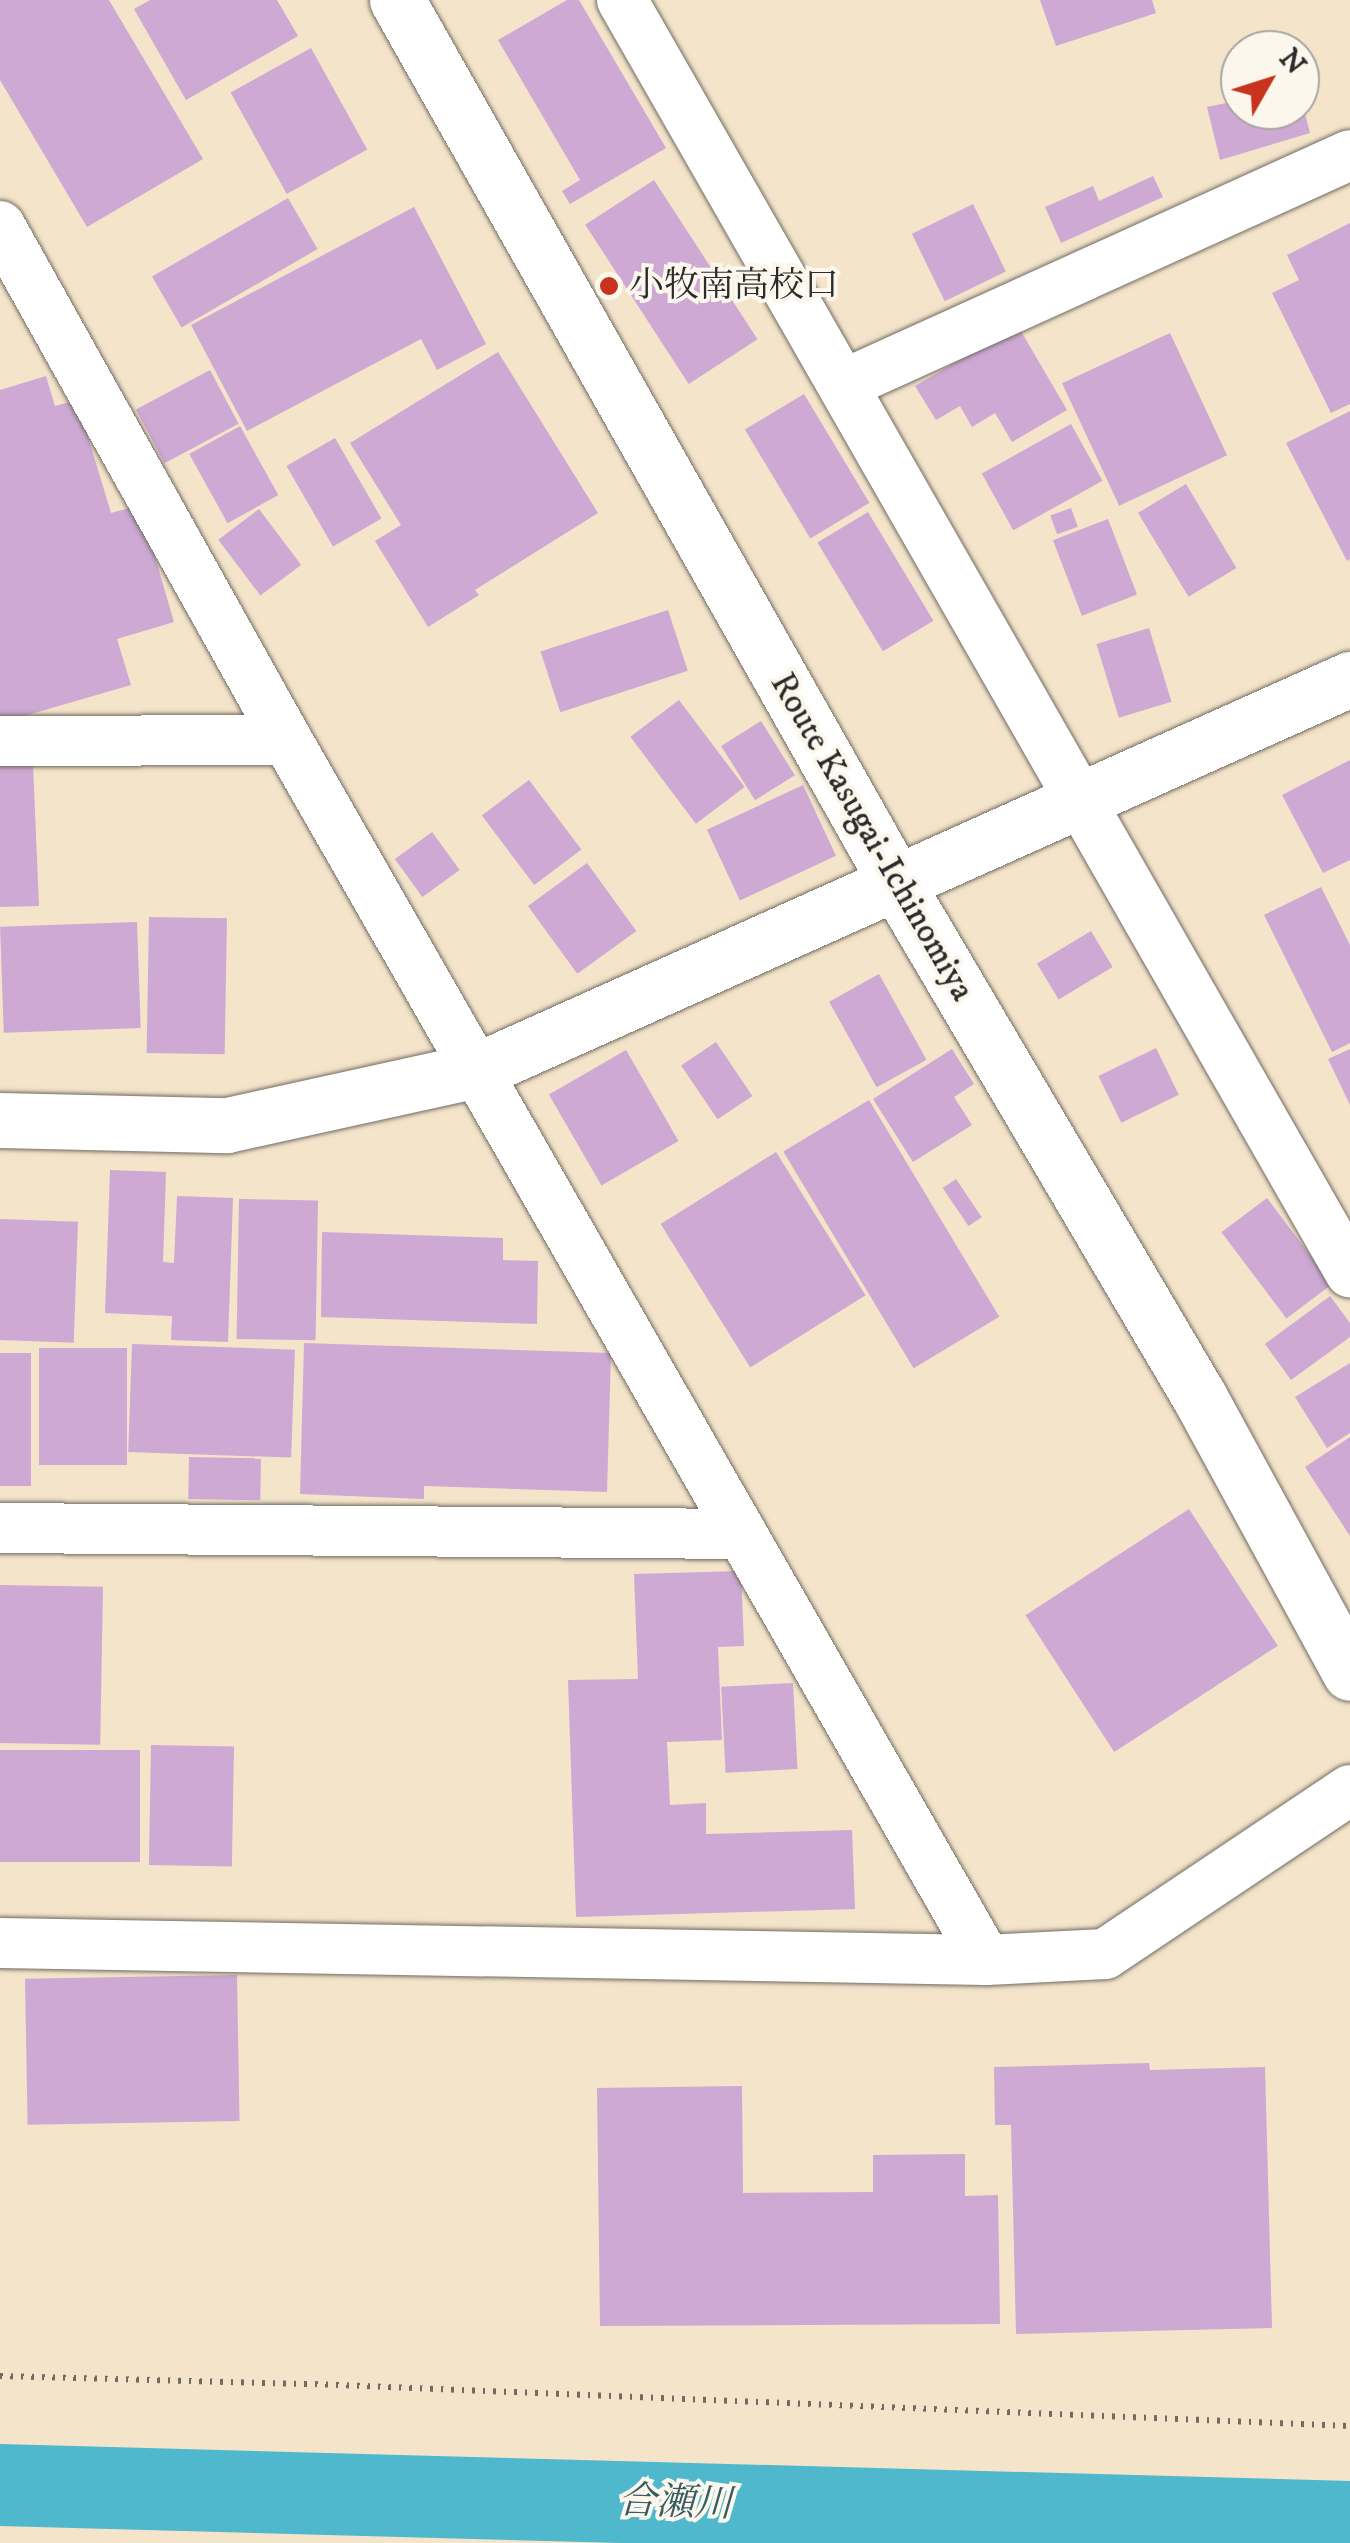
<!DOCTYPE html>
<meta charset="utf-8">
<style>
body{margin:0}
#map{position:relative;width:1350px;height:2543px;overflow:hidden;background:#f4e4ca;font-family:"IM FELL DW Pica","Noto Serif JP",serif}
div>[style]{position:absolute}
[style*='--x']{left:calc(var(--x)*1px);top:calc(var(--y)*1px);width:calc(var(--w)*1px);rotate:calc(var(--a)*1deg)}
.river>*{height:82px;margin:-41px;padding:0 41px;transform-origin:41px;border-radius:41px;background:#4fb8cc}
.building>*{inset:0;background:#cda9d4;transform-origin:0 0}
.path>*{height:6px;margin-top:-3px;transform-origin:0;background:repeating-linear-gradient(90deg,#716c63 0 2.5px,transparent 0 10.5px)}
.roads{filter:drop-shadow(0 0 2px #716c63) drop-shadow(0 0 2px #716c63)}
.street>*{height:50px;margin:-25px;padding:0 25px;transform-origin:25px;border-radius:25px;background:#fff}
.secondary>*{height:55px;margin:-27.5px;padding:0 27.5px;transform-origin:27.5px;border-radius:27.5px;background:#fff}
.primary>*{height:55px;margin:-27.5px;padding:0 27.5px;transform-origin:27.5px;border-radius:27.5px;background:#fff}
.dots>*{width:28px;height:28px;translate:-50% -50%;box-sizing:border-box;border:5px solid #fbf7ec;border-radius:50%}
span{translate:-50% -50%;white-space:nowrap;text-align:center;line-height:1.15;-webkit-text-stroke:8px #fbf7ec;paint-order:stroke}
.poi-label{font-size:35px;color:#2b2b2b}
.left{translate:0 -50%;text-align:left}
.street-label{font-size:35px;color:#2b2b2b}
.water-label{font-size:38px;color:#385c63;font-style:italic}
.north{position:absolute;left:1220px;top:30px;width:100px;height:100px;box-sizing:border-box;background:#fbf7ec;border:2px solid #a8a59f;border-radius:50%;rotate:51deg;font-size:28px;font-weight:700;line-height:40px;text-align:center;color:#2b2b2b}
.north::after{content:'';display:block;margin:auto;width:35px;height:45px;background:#c8321e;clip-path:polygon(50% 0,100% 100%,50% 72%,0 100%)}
</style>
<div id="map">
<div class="river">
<div style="--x:0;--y:2485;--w:1351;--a:1.57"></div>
</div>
<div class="building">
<div style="clip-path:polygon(0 0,109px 0,203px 159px,87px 227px,0 80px)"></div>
<div style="clip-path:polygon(150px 0,277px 0,298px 36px,186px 100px,134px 9px)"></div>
<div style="clip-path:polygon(567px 0,579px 0,666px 148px,570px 204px,562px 191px,580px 180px,498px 40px)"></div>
<div style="clip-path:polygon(1040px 0,1152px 0,1156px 13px,1056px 46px)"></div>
<div style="left:311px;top:48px;width:116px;height:92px;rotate:61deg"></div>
<div style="clip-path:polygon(1301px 98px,1310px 133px,1220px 160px,1207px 107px,1240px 100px,1240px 110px,1300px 110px)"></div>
<div style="clip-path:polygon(1153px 176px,1163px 197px,1061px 243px,1045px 207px,1093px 186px,1099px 201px)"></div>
<div style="left:654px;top:180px;width:190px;height:82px;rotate:57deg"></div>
<div style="left:288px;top:198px;width:59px;height:157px;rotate:60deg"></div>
<div style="left:973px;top:204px;width:75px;height:68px;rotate:64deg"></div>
<div style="clip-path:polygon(414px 207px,486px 344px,437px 370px,421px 339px,247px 431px,191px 325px)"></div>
<div style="clip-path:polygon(1350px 223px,1350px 404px,1331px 413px,1272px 293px,1299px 280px,1287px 255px)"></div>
<div style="clip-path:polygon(1018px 326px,1067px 410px,1012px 442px,995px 413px,972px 427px,960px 406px,936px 420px,915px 386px)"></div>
<div style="left:1170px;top:333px;width:135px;height:119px;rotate:65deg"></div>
<div style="clip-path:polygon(498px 352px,598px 513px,475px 590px,479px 595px,428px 627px,375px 541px,401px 525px,350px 443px)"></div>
<div style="left:210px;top:370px;width:61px;height:84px;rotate:62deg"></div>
<div style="clip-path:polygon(46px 376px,55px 406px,77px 400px,111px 513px,140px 505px,174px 622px,117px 639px,131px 685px,0 723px,0 390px)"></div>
<div style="left:804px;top:394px;width:127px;height:69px;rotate:59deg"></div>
<div style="clip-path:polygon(1350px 411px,1350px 559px,1347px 561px,1286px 443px)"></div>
<div style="left:1071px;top:424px;width:65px;height:102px;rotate:61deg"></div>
<div style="left:240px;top:426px;width:79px;height:58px;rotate:61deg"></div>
<div style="left:335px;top:438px;width:93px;height:56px;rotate:60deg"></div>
<div style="left:1186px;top:484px;width:98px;height:56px;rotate:59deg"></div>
<div style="left:1071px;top:508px;width:20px;height:22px;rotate:70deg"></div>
<div style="left:259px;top:509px;width:70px;height:51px;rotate:53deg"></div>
<div style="left:868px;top:512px;width:127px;height:59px;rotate:59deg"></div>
<div style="left:1108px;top:519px;width:81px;height:59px;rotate:69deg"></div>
<div style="left:668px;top:610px;width:64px;height:134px;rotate:72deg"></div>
<div style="left:1149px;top:628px;width:77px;height:55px;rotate:73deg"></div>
<div style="left:679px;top:700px;width:109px;height:61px;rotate:53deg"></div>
<div style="left:761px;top:721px;width:64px;height:47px;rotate:58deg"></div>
<div style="clip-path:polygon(1350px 760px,1350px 860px,1323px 873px,1282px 795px)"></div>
<div style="clip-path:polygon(33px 764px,39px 906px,0 907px,0 765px)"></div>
<div style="left:529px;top:780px;width:87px;height:59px;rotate:53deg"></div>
<div style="left:803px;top:785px;width:78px;height:106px;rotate:65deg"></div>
<div style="left:432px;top:832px;width:47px;height:46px;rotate:54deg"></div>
<div style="left:587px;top:863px;width:84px;height:73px;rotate:54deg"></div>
<div style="clip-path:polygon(1321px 887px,1350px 945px,1350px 1043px,1332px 1052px,1264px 915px)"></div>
<div style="left:149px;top:917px;width:78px;height:136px;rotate:1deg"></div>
<div style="left:137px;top:922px;width:106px;height:137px;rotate:88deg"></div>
<div style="left:1091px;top:931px;width:42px;height:63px;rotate:59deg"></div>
<div style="left:879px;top:974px;width:98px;height:57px;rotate:61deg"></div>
<div style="left:716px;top:1042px;width:65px;height:42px;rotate:56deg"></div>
<div style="left:1156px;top:1048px;width:52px;height:64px;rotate:64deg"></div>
<div style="clip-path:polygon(952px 1049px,974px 1084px,954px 1097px,972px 1125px,913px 1162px,873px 1099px)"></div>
<div style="clip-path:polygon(1350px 1049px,1350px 1105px,1328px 1059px)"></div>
<div style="left:626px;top:1050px;width:105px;height:89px;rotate:60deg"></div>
<div style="left:869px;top:1100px;width:253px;height:100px;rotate:59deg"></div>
<div style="left:776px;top:1152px;width:169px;height:136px;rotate:58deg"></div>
<div style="clip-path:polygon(110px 1170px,166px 1172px,163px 1262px,174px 1263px,177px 1196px,233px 1198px,228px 1342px,171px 1340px,172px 1316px,105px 1313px)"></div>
<div style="left:956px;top:1179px;width:46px;height:16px;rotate:56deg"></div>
<div style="left:1267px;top:1198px;width:108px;height:57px;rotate:53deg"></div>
<div style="left:239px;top:1199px;width:79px;height:140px;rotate:1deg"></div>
<div style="left:0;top:1219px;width:78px;height:121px;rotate:2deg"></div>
<div style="clip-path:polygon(322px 1232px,503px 1238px,503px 1260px,538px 1261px,537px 1324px,321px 1317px)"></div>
<div style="clip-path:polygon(1330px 1296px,1350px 1323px,1350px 1337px,1291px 1380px,1265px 1344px)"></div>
<div style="clip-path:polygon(304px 1343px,611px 1353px,607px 1492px,424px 1486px,424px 1499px,300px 1494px)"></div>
<div style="left:132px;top:1344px;width:163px;height:108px;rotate:2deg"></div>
<div style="left:39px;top:1348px;width:88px;height:117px"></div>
<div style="left:0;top:1353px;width:31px;height:133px"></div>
<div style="clip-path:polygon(1350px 1363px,1350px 1433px,1327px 1448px,1295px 1397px)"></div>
<div style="clip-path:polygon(1350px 1437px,1350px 1536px,1305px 1467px)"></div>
<div style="left:189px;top:1457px;width:72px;height:42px;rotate:1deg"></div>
<div style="left:1189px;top:1509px;width:163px;height:195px;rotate:57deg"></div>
<div style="clip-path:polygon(741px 1571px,744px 1646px,718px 1647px,722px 1740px,667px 1742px,670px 1805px,706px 1803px,706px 1834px,852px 1830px,855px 1909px,576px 1917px,568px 1680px,638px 1679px,634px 1574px)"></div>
<div style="left:0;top:1585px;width:103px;height:158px;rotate:1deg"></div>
<div style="left:793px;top:1683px;width:86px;height:72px;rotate:87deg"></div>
<div style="left:151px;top:1745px;width:83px;height:120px;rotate:1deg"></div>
<div style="left:0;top:1750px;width:140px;height:112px"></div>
<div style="left:237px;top:1975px;width:146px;height:212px;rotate:89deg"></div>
<div style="clip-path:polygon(1149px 2063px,1150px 2070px,1265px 2067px,1272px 2328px,1016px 2334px,1011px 2125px,995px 2125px,994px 2067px)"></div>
<div style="clip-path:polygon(742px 2086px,743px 2193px,873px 2192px,873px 2155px,965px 2154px,965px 2196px,998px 2195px,1000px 2324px,600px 2326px,597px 2088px)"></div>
</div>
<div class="path">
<div style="--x:0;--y:2376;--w:315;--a:1.5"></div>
<div style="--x:315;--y:2384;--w:1036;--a:2.32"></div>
</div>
<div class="roads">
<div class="street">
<div style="--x:622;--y:0;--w:1466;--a:60.22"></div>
<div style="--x:0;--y:226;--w:589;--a:60.82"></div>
<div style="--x:287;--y:740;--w:1406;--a:60.19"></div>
<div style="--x:845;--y:384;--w:554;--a:-24.39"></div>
<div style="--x:0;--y:741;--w:287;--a:-0.2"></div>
<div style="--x:0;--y:1528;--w:742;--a:0.46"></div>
<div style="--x:0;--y:1943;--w:986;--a:0.99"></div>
<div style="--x:986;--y:1960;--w:119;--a:-2.9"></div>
<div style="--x:1105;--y:1954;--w:295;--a:-33.8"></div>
</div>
<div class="secondary">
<div style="--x:0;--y:1120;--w:227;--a:1.3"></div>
<div style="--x:227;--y:1125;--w:257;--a:-12.4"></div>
<div style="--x:478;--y:1070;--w:956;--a:-24.15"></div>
</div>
<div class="primary">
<div style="--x:397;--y:0;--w:1018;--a:60.51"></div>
<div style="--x:898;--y:886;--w:594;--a:59.47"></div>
<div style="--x:1200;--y:1398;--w:313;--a:61.4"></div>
</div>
</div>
<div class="dots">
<div style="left:609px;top:286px;background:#c8321e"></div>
</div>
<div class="poi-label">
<span class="left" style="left:629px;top:286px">小牧南高校口</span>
</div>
<div class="street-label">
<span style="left:872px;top:837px;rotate:60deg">Route Kasugai-Ichinomiya</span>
</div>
<div class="water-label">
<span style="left:675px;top:2504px;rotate:2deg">合瀬川</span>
</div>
<div class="north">N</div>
</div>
